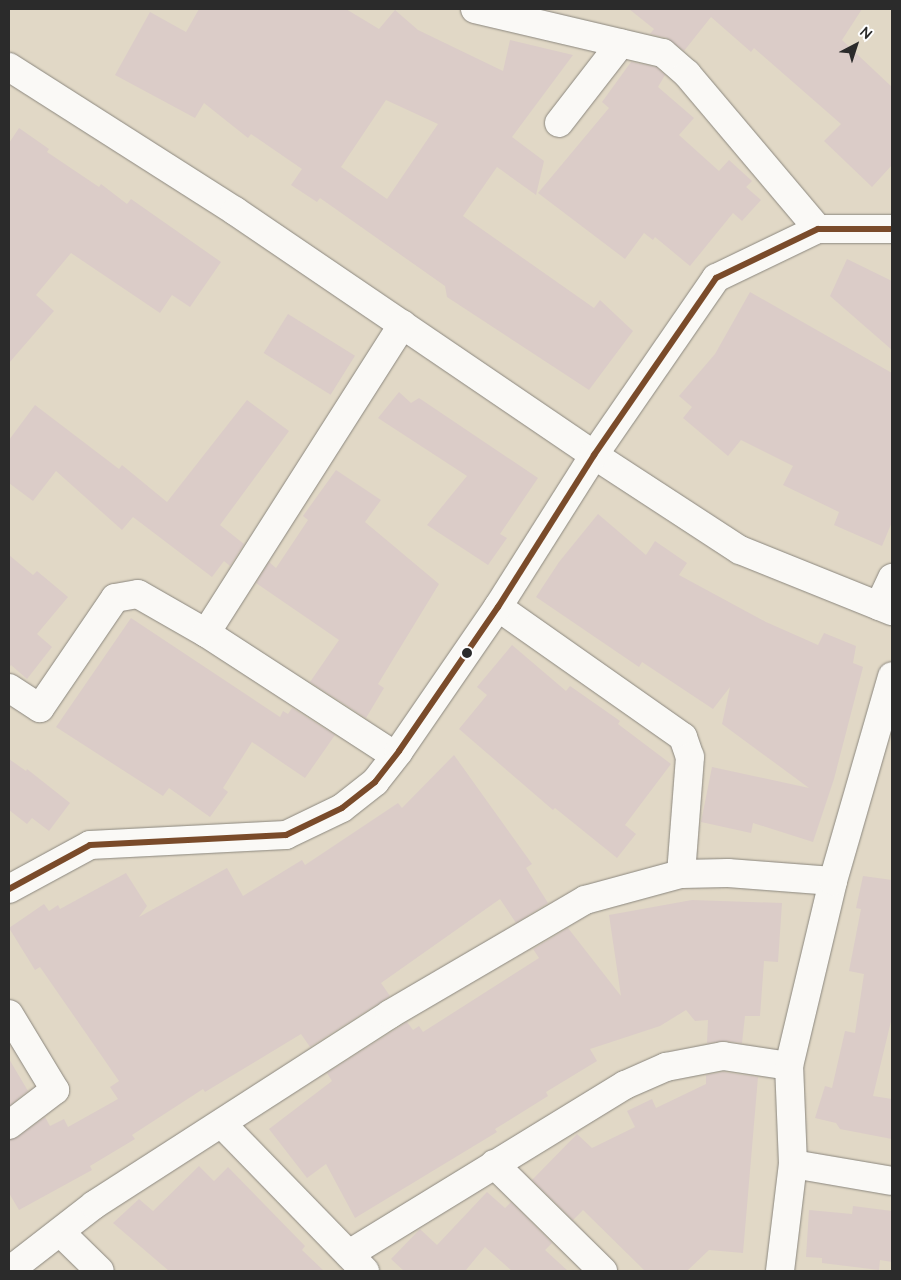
<!DOCTYPE html>
<style>
body{margin:0}
#map{position:relative;width:901px;height:1280px;overflow:hidden;background:#e1d8c6;font-family:"Architects Daughter",sans-serif}
div>[style]{position:absolute}
[style*='--x']{left:calc(var(--x)*1px);top:calc(var(--y)*1px);width:calc(var(--w)*1px);rotate:calc(var(--a)*1deg)}
.building>*{inset:0;background:#dbccc8;transform-origin:0 0}
.roads{filter:drop-shadow(0 0 1px #8b877e) drop-shadow(0 0 1px #8b877e)}
.minor>*{height:28px;margin:-14px;padding:0 14px;transform-origin:14px;border-radius:14px;background:#faf9f6}
.bus-1>*{height:6px;margin:-3px;padding:0 3px;transform-origin:3px;border-radius:3px;background:#7a4b2a}
.dots>*{width:14px;height:14px;translate:-50% -50%;box-sizing:border-box;border:2px solid #fff;border-radius:50%}
span{translate:-50% -50%;white-space:nowrap;text-align:center;line-height:1.15;-webkit-text-stroke:4px #fff;paint-order:stroke}
.frame{position:absolute;inset:0;border:10px solid #2b2b2b;pointer-events:none}
.north{position:absolute;left:831px;top:20px;width:50px;height:50px;-webkit-text-stroke:4px #fff;paint-order:stroke;rotate:40deg;font-size:14px;font-weight:700;line-height:20px;text-align:center;color:#2b2b2b}
.north::after{content:'';display:block;margin:auto;width:18px;height:22px;background:#2b2b2b;clip-path:polygon(50% 0,100% 100%,50% 72%,0 100%)}
</style>
<div id="map">
<div class="building">
<div style="clip-path:polygon(evenodd,199px 9px,346px 9px,379px 29px,395px 10px,418px 30px,503px 71px,510px 40px,573px 55px,512px 137px,544px 161px,536px 195px,497px 167px,463px 216px,594px 308px,600px 300px,633px 331px,589px 390px,447px 297px,445px 286px,320px 198px,317px 202px,291px 185px,302px 169px,251px 134px,248px 138px,204px 103px,195px 118px,115px 75px,150px 12px,186px 32px,199px 9px,386px 100px,438px 124px,387px 199px,341px 167px,386px 100px)"></div>
<div style="clip-path:polygon(629px 9px,862px 9px,842px 40px,892px 87px,892px 165px,872px 187px,824px 141px,841px 124px,754px 48px,751px 52px,711px 17px,684px 51px,667px 38px,650px 34px,654px 29px)"></div>
<div style="clip-path:polygon(631px 62px,656px 67px,665px 75px,658px 87px,694px 118px,679px 135px,719px 171px,729px 160px,752px 181px,746px 187px,761px 200px,742px 221px,733px 213px,690px 266px,655px 237px,653px 240px,644px 233px,625px 259px,538px 193px,609px 108px,602px 102px)"></div>
<div style="clip-path:polygon(19px 128px,49px 149px,47px 152px,99px 187px,101px 184px,127px 204px,131px 199px,221px 262px,190px 307px,172px 295px,160px 313px,71px 253px,36px 295px,54px 311px,9px 363px,9px 143px)"></div>
<div style="clip-path:polygon(847px 259px,892px 281px,892px 350px,830px 296px)"></div>
<div style="clip-path:polygon(750px 292px,892px 373px,892px 522px,882px 546px,834px 525px,839px 512px,783px 485px,793px 466px,741px 440px,728px 456px,683px 418px,692px 407px,679px 396px,715px 354px)"></div>
<div style="left:288px;top:314px;width:79px;height:46px;rotate:32deg"></div>
<div style="clip-path:polygon(399px 392px,411px 403px,419px 398px,538px 478px,500px 534px,507px 538px,488px 565px,427px 525px,467px 476px,378px 418px)"></div>
<div style="clip-path:polygon(247px 400px,289px 431px,220px 525px,244px 544px,230px 566px,224px 561px,212px 577px,133px 517px,122px 530px,56px 471px,33px 501px,9px 483px,9px 440px,35px 405px,119px 469px,122px 465px,167px 502px)"></div>
<div style="clip-path:polygon(336px 470px,381px 500px,365px 522px,439px 584px,378px 684px,384px 688px,366px 718px,310px 682px,339px 640px,256px 583px,269px 562px,276px 568px,308px 520px,303px 516px)"></div>
<div style="clip-path:polygon(598px 514px,646px 555px,655px 541px,687px 563px,679px 575px,766px 622px,818px 645px,824px 633px,856px 646px,853px 663px,863px 667px,834px 779px,813px 842px,753px 823px,751px 833px,701px 822px,712px 767px,809px 788px,722px 724px,730px 687px,713px 709px,642px 662px,639px 667px,536px 597px,559px 562px)"></div>
<div style="clip-path:polygon(9px 555px,33px 575px,37px 571px,68px 597px,37px 634px,52px 647px,27px 679px,11px 665px,9px 668px)"></div>
<div style="clip-path:polygon(131px 618px,280px 717px,283px 711px,288px 714px,292px 708px,335px 735px,305px 778px,252px 742px,223px 788px,228px 792px,210px 817px,169px 788px,163px 796px,56px 727px)"></div>
<div style="clip-path:polygon(512px 645px,566px 691px,570px 686px,620px 721px,618px 724px,671px 764px,625px 825px,636px 834px,617px 858px,555px 808px,553px 810px,459px 729px,487px 695px,477px 687px)"></div>
<div style="clip-path:polygon(454px 755px,532px 864px,526px 868px,548px 903px,516px 923px,500px 899px,381px 983px,390px 996px,310px 1047px,301px 1034px,205px 1092px,203px 1089px,132px 1135px,135px 1139px,90px 1166px,92px 1170px,19px 1210px,9px 1193px,9px 1140px,18px 1137px,45px 1117px,50px 1126px,64px 1119px,68px 1127px,118px 1099px,110px 1087px,119px 1081px,40px 967px,35px 970px,9px 928px,44px 904px,49px 911px,58px 905px,60px 909px,126px 873px,147px 906px,139px 917px,227px 868px,243px 896px,302px 860px,305px 865px,398px 803px,402px 808px)"></div>
<div style="clip-path:polygon(9px 759px,26px 771px,27px 769px,70px 803px,49px 831px,32px 818px,27px 824px,9px 810px)"></div>
<div style="clip-path:polygon(863px 876px,892px 880px,892px 1017px,873px 1096px,892px 1099px,892px 1139px,840px 1129px,836px 1123px,815px 1118px,825px 1086px,832px 1088px,845px 1031px,855px 1033px,864px 974px,849px 971px,861px 909px,856px 908px)"></div>
<div style="clip-path:polygon(692px 900px,782px 903px,778px 962px,764px 961px,760px 1016px,745px 1016px,742px 1043px,725px 1041px,707px 1043px,708px 1020px,695px 1021px,686px 1010px,660px 1026px,590px 1049px,597px 1061px,546px 1092px,548px 1096px,495px 1129px,497px 1132px,355px 1218px,326px 1164px,307px 1178px,269px 1129px,332px 1081px,327px 1073px,407px 1022px,413px 1030px,419px 1026px,423px 1032px,539px 958px,533px 949px,568px 928px,621px 996px,609px 915px)"></div>
<div style="clip-path:polygon(9px 1059px,28px 1091px,9px 1106px)"></div>
<div style="clip-path:polygon(723px 1072px,758px 1077px,743px 1253px,709px 1250px,687px 1271px,645px 1271px,583px 1210px,573px 1220px,532px 1180px,577px 1134px,592px 1148px,635px 1127px,627px 1111px,652px 1099px,656px 1108px,706px 1084px,706px 1075px)"></div>
<div style="clip-path:polygon(199px 1166px,214px 1181px,228px 1167px,305px 1246px,302px 1250px,324px 1271px,169px 1271px,113px 1223px,139px 1199px,153px 1211px)"></div>
<div style="clip-path:polygon(487px 1192px,505px 1208px,511px 1202px,552px 1243px,545px 1250px,568px 1271px,512px 1271px,485px 1247px,466px 1270px,468px 1271px,404px 1271px,391px 1259px,420px 1229px,437px 1245px)"></div>
<div style="clip-path:polygon(853px 1206px,892px 1211px,892px 1262px,880px 1260px,879px 1270px,822px 1263px,822px 1258px,806px 1257px,809px 1210px,852px 1214px)"></div>
</div>
<div class="roads">
<div class="minor">
<div style="--x:475;--y:9;--w:193;--a:13.2"></div>
<div style="--x:663;--y:53;--w:32;--a:41"></div>
<div style="--x:687;--y:74;--w:203;--a:49.8"></div>
<div style="--x:9;--y:67;--w:268;--a:32.5"></div>
<div style="--x:235;--y:211;--w:434;--a:34.2"></div>
<div style="--x:594;--y:455;--w:174;--a:33.1"></div>
<div style="--x:740;--y:550;--w:164;--a:21.9"></div>
<div style="--x:559;--y:123;--w:101;--a:-52.2"></div>
<div style="--x:879;--y:606;--w:31;--a:-65"></div>
<div style="--x:498;--y:607;--w:226;--a:35.1"></div>
<div style="--x:683;--y:737;--w:21;--a:71"></div>
<div style="--x:690;--y:757;--w:117;--a:94.4"></div>
<div style="--x:9;--y:688;--w:37;--a:33"></div>
<div style="--x:40;--y:708;--w:133;--a:-55.7"></div>
<div style="--x:115;--y:598;--w:23;--a:-10"></div>
<div style="--x:138;--y:594;--w:78;--a:29.8"></div>
<div style="--x:394;--y:755;--w:224;--a:-147"></div>
<div style="--x:206;--y:633;--w:366;--a:-57.5"></div>
<div style="--x:9;--y:889;--w:92;--a:-28.5"></div>
<div style="--x:90;--y:845;--w:196;--a:-2.9"></div>
<div style="--x:286;--y:835;--w:62;--a:-25.7"></div>
<div style="--x:342;--y:808;--w:42;--a:-38.2"></div>
<div style="--x:375;--y:782;--w:39;--a:-52"></div>
<div style="--x:399;--y:751;--w:175;--a:-55.5"></div>
<div style="--x:498;--y:607;--w:180;--a:-57.7"></div>
<div style="--x:594;--y:455;--w:215;--a:-55.4"></div>
<div style="--x:716;--y:278;--w:113;--a:-25.7"></div>
<div style="--x:818;--y:229;--w:74;--a:0"></div>
<div style="--x:9;--y:1014;--w:89;--a:58.8"></div>
<div style="--x:55;--y:1090;--w:58;--a:142.7"></div>
<div style="--x:222;--y:1124;--w:205;--a:45.8"></div>
<div style="--x:494;--y:1164;--w:153;--a:44.5"></div>
<div style="--x:793;--y:1164;--w:100;--a:9.7"></div>
<div style="--x:61;--y:1233;--w:54;--a:44.3"></div>
<div style="--x:349;--y:1254;--w:324;--a:-31.5"></div>
<div style="--x:625;--y:1085;--w:45;--a:-23.7"></div>
<div style="--x:666;--y:1067;--w:58;--a:-10.9"></div>
<div style="--x:723;--y:1056;--w:67;--a:8.6"></div>
<div style="--x:9;--y:1271;--w:108;--a:-37.8"></div>
<div style="--x:94;--y:1205;--w:352;--a:-32.8"></div>
<div style="--x:390;--y:1014;--w:226;--a:-30.3"></div>
<div style="--x:585;--y:900;--w:99;--a:-15.2"></div>
<div style="--x:681;--y:874;--w:47;--a:-1.2"></div>
<div style="--x:728;--y:873;--w:105;--a:4.4"></div>
<div style="--x:780;--y:1271;--w:108;--a:-83.1"></div>
<div style="--x:793;--y:1164;--w:98;--a:-92.3"></div>
<div style="--x:789;--y:1066;--w:190;--a:-76.6"></div>
<div style="--x:833;--y:881;--w:213;--a:-73.9"></div>
</div>
</div>
<div class="bus-1">
<div style="--x:9;--y:889;--w:92;--a:-28.5"></div>
<div style="--x:90;--y:845;--w:196;--a:-2.9"></div>
<div style="--x:286;--y:835;--w:62;--a:-25.7"></div>
<div style="--x:342;--y:808;--w:42;--a:-38.2"></div>
<div style="--x:375;--y:782;--w:39;--a:-52"></div>
<div style="--x:399;--y:751;--w:175;--a:-55.5"></div>
<div style="--x:498;--y:607;--w:180;--a:-57.7"></div>
<div style="--x:594;--y:455;--w:215;--a:-55.4"></div>
<div style="--x:716;--y:278;--w:113;--a:-25.7"></div>
<div style="--x:818;--y:229;--w:74;--a:0"></div>
</div>
<div class="dots">
<div style="left:467px;top:653px;background:#2b2b2b"></div>
</div>
<div class="frame"></div>
<div class="north">N</div>
</div>
